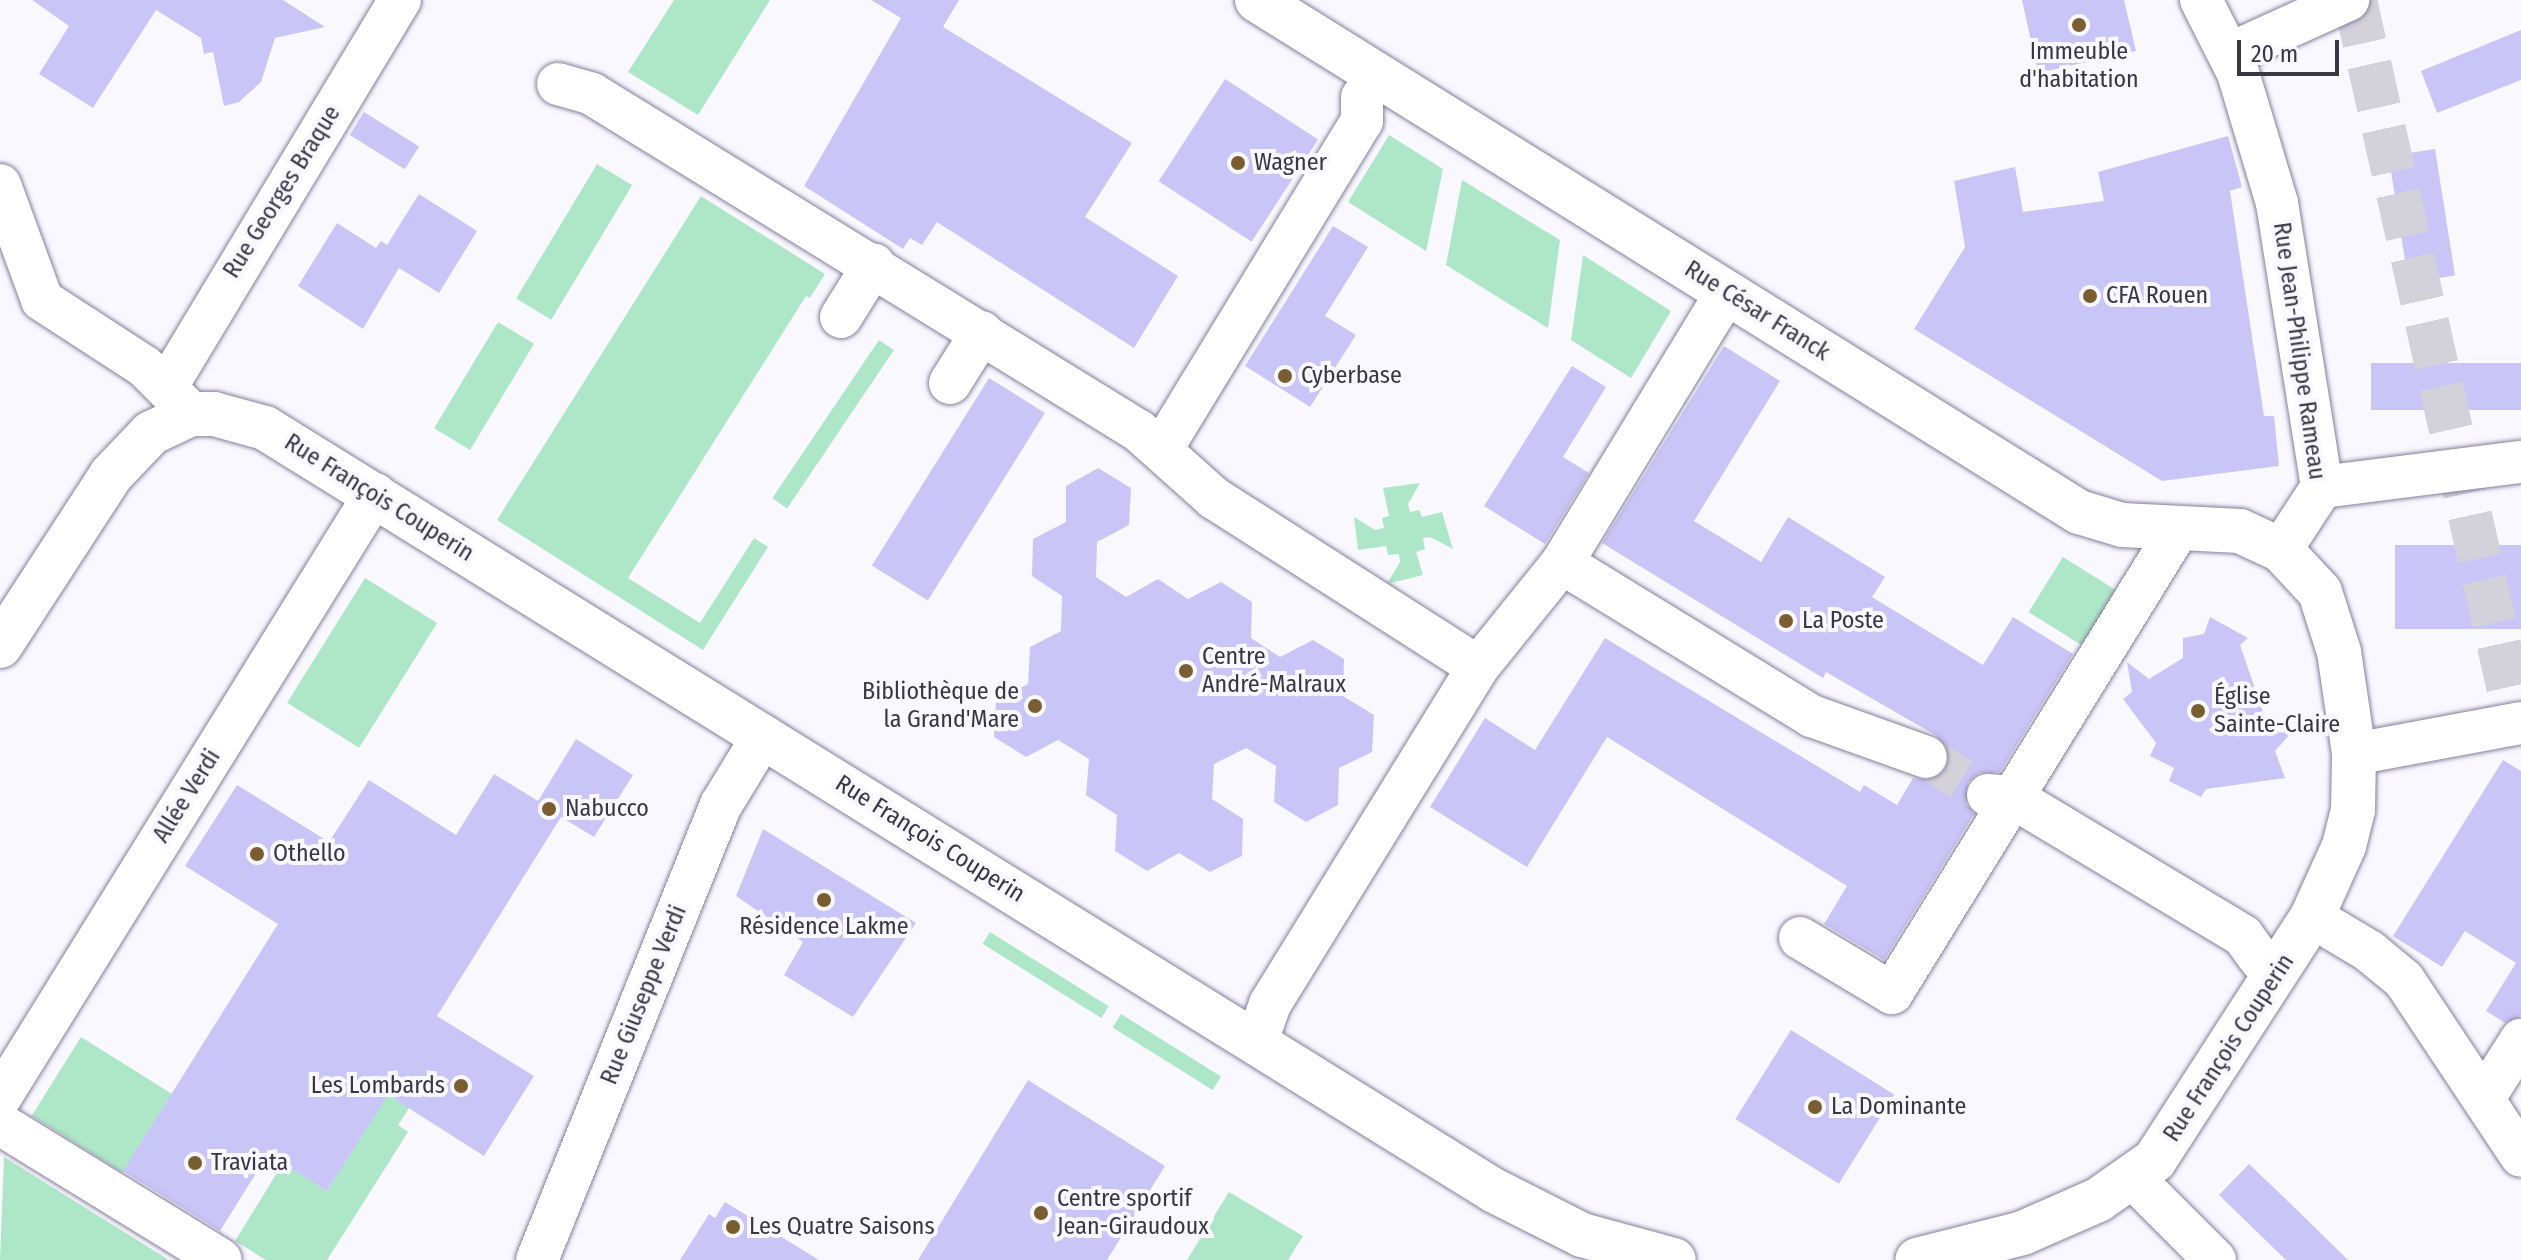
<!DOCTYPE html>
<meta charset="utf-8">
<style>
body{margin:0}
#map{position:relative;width:2521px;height:1260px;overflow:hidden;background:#f9f8fe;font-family:"Fira Sans Condensed",sans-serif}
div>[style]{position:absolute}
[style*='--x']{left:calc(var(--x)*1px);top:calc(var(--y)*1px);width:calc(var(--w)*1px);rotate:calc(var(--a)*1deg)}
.green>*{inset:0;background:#aee7c7;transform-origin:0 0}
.building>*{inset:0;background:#c9c5f6;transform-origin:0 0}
.street-tunnel>*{height:42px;margin-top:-21px;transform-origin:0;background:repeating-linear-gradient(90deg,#d3d1d9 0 42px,transparent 0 63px)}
.highway-tunnel>*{height:44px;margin-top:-22px;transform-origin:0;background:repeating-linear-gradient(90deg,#d3d1d9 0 44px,transparent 0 66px)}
.roads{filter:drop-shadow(0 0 2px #867e9c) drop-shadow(0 0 2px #867e9c)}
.street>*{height:42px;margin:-21px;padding:0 21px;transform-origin:21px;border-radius:21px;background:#fff}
.secondary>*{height:44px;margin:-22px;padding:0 22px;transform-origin:22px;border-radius:22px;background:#fff}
.dots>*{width:22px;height:22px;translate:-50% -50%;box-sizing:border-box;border:4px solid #f9f8fe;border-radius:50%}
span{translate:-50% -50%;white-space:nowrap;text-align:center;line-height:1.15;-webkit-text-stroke:8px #f9f8fe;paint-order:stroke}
.poi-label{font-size:24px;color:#3a3744}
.left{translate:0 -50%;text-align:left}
.right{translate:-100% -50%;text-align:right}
.street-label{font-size:24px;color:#3a3744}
.scale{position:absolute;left:2237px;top:40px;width:102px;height:36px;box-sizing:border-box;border:4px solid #3a3744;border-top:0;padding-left:10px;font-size:24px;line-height:28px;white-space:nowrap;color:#3a3744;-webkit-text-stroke:6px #f9f8fe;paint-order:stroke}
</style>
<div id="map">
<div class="green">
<div style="clip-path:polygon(674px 0,770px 0,698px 115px,628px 72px)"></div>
<div style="clip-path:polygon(1389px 135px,1443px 169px,1426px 251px,1348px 202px)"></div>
<div style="left:597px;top:164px;width:41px;height:157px;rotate:31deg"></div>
<div style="clip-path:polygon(1462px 180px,1560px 240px,1548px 328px,1446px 265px)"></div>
<div style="clip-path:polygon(701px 196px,825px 274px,810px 298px,806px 296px,628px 578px,700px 623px,754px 538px,768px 547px,703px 650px,497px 520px)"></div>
<div style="clip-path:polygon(1583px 255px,1671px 311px,1631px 378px,1571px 340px)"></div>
<div style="left:498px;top:322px;width:42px;height:124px;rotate:31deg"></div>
<div style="left:879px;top:340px;width:18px;height:191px;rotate:34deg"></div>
<div style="clip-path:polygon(1420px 483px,1408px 504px,1410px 512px,1419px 510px,1422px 517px,1442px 512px,1453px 549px,1430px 537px,1423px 538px,1425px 549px,1416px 552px,1423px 575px,1387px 584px,1400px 562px,1399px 554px,1388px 555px,1386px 546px,1358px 550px,1354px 517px,1375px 530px,1384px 528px,1382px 518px,1389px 516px,1383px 488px)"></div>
<div style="left:2063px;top:557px;width:65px;height:65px;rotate:32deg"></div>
<div style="left:365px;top:578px;width:85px;height:147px;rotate:32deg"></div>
<div style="left:990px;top:932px;width:140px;height:14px;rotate:32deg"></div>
<div style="left:1121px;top:1014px;width:118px;height:16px;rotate:32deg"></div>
<div style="left:81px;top:1037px;width:107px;height:93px;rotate:32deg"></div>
<div style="clip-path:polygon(387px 1095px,409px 1108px,398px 1125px,408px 1132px,327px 1260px,266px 1260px,235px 1241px,283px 1163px,327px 1191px)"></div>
<div style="clip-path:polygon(4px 1157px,169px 1260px,0 1260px)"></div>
<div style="clip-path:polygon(1229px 1192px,1303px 1236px,1288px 1260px,1187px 1260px)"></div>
</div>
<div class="building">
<div style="clip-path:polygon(32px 0,283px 0,325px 27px,275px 38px,261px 82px,239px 102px,224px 106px,213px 52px,204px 54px,201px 38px,156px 10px,93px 108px,39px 74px,69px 26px)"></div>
<div style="clip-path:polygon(871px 0,959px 0,943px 27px,1132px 143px,1085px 217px,1178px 276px,1134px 348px,937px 222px,922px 245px,910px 238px,903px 249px,804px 186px,901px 18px)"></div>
<div style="clip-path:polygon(2022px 0,2124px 0,2136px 51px,2038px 73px)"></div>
<div style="clip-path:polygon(2521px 30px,2521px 80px,2437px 113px,2421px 71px)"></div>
<div style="left:1225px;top:79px;width:111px;height:122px;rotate:33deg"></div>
<div style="left:364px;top:112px;width:65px;height:27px;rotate:32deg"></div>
<div style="clip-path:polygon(2228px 136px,2242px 187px,2230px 191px,2264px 416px,2274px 416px,2279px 466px,2162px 481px,1914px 329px,1965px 247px,1954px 181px,2015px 167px,2023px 212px,2104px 201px,2098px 172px)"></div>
<div style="left:2435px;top:149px;width:128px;height:47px;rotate:81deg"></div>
<div style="clip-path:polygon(419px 194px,477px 231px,439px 293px,399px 268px,363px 329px,298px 286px,337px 223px,376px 248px,381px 241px,387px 245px)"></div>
<div style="clip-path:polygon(1333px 226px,1368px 247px,1325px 316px,1356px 335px,1310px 407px,1245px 366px)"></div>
<div style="clip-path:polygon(1724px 346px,1780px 381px,1694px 521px,1761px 562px,1788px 517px,1885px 577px,1872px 597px,1983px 665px,2013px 617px,2073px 654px,2000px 772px,1979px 773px,1968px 782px,1966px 804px,1974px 814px,1884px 960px,1824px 924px,1847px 886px,1607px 737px,1527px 867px,1430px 807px,1485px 718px,1535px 750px,1605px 638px,1860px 792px,1864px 785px,1897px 805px,1913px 778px,1931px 780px,1948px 766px,1949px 752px,1935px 735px,1826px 672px,1823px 678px,1602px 543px)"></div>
<div style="left:2521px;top:363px;width:47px;height:150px;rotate:90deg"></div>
<div style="clip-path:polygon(1572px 366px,1606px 387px,1563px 457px,1589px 473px,1545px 544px,1484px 506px)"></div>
<div style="left:989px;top:378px;width:66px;height:221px;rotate:32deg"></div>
<div style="clip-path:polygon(1098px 468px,1131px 488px,1129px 525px,1097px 542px,1096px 577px,1126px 597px,1158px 579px,1188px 599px,1221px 582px,1252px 602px,1251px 638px,1280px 657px,1313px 640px,1344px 659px,1343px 696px,1374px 715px,1372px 752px,1339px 768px,1338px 805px,1306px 822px,1274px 802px,1276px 766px,1246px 748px,1214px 764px,1212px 799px,1243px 819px,1242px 856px,1210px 872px,1179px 853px,1147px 871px,1115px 851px,1117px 815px,1086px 795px,1089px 759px,1058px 740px,1026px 757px,994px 737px,996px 700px,1028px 684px,1030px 647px,1061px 631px,1062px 596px,1032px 576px,1033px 539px,1066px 522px,1066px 486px)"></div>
<div style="left:2521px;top:545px;width:84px;height:126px;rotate:90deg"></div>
<div style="clip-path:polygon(2210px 617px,2248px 638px,2240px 645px,2270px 732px,2291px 733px,2275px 751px,2285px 778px,2206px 789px,2201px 797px,2169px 781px,2174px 768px,2150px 756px,2156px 743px,2123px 699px,2132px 692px,2127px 662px,2149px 679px,2183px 658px,2183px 638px,2204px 634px)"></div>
<div style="clip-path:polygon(576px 739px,633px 775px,594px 837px,561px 817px,437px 1016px,534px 1076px,484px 1156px,388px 1095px,327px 1191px,268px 1154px,220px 1231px,123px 1171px,278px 924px,185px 866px,237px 785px,329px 842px,369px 780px,456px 835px,494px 774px,538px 801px)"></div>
<div style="clip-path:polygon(2503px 760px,2521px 771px,2521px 1016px,2505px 1023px,2486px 1011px,2516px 963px,2465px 931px,2442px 967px,2393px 936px)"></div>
<div style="clip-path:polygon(763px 829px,916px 923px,853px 1017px,784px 975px,803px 942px,736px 896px)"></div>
<div style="left:1791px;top:1030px;width:122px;height:105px;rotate:32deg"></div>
<div style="clip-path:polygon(1028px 1080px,1165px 1166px,1107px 1260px,918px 1260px)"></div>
<div style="clip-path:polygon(2249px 1164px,2295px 1208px,2348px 1260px,2286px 1260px,2255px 1230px,2219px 1195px)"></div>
<div style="clip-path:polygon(725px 1202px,780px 1236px,819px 1260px,680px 1260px,709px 1214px,715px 1218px)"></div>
</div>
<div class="street-tunnel">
<div style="--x:1926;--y:757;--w:73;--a:31.5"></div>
</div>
<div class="highway-tunnel">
<div style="--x:2355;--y:0;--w:762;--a:77.42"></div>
</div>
<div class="roads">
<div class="street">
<div style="--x:2201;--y:0;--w:82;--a:63.1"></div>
<div style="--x:2238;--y:73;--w:136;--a:73.3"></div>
<div style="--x:2277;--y:203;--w:288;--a:81"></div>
<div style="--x:2322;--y:487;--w:75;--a:123.1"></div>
<div style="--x:2229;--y:54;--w:131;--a:-24.4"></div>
<div style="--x:558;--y:84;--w:35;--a:16"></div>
<div style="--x:592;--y:94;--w:642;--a:31.64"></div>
<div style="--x:1139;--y:431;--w:101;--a:41.8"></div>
<div style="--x:1214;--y:498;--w:313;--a:32.6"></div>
<div style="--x:0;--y:185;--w:122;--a:69.9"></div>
<div style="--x:42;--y:300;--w:123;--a:33"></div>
<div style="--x:145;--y:367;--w:57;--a:45"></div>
<div style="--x:841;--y:317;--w:62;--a:-58.1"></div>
<div style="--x:950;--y:383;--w:60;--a:-57.9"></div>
<div style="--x:167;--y:386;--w:451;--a:-58.9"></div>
<div style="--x:1161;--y:450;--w:386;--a:-58.6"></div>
<div style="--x:1362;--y:121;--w:24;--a:-90"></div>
<div style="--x:2322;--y:487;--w:201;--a:-7.2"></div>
<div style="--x:1562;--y:563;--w:293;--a:31.5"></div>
<div style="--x:1812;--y:716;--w:121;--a:19.8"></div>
<div style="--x:2354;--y:754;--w:170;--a:-10.5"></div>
<div style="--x:1988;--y:795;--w:24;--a:5"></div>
<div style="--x:2012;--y:797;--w:270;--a:31"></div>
<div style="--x:2243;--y:936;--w:29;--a:54"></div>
<div style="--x:2312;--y:917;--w:66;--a:30.8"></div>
<div style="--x:2369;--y:951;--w:45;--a:39.6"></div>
<div style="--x:2404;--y:980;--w:211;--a:56.4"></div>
<div style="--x:1800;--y:938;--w:107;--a:30.9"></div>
<div style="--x:1892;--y:993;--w:546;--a:-58.32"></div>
<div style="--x:1262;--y:1027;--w:24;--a:-71"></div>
<div style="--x:1270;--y:1004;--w:396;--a:-58.3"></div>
<div style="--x:1478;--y:667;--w:134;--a:-51.1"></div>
<div style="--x:1562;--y:563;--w:317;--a:-58.7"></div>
<div style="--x:0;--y:1098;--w:711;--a:-58.17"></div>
<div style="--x:2484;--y:1098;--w:69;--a:-57.5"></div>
<div style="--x:0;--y:1124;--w:259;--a:31.6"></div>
<div style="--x:2133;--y:1178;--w:116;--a:45"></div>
<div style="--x:537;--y:1260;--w:491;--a:-68"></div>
<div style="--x:721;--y:805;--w:81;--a:-58.7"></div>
</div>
<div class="secondary">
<div style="--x:1257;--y:0;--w:968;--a:31.92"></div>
<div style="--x:2079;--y:512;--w:45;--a:16.8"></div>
<div style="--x:2122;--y:525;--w:118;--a:2.9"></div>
<div style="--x:2240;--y:531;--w:45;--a:24.9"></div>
<div style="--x:2281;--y:550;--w:57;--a:47.1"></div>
<div style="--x:2320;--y:592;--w:63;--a:72.4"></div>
<div style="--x:2339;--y:652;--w:103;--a:81.6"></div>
<div style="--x:2354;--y:754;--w:56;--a:91"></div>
<div style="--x:2353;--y:810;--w:37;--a:104"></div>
<div style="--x:2344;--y:846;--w:78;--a:114.3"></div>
<div style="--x:2312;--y:917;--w:289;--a:122.9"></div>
<div style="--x:2155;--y:1160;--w:70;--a:144.9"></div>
<div style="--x:2098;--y:1200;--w:82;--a:156.3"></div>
<div style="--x:2023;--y:1233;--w:109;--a:165.7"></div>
<div style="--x:0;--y:646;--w:204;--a:-57"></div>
<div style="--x:111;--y:475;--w:58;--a:-46.4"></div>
<div style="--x:151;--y:433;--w:44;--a:-25.4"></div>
<div style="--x:191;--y:414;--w:23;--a:0"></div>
<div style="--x:214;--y:414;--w:53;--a:15.4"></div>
<div style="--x:265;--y:428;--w:1445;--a:31.82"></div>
<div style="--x:1493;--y:1190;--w:100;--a:26.8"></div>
<div style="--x:1582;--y:1235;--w:95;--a:15.2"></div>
</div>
</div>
<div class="dots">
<div style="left:2079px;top:25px;background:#7a5d30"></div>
<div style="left:1238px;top:163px;background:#7a5d30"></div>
<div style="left:2090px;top:296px;background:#7a5d30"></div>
<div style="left:1285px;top:376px;background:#7a5d30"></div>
<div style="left:1786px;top:621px;background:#7a5d30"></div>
<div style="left:1186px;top:671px;background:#7a5d30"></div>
<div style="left:1035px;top:706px;background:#7a5d30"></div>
<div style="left:2198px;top:711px;background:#7a5d30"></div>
<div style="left:549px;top:809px;background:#7a5d30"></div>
<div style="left:257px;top:854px;background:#7a5d30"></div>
<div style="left:824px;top:900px;background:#7a5d30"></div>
<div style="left:461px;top:1086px;background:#7a5d30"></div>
<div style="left:1815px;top:1107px;background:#7a5d30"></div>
<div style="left:195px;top:1163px;background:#7a5d30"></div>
<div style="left:1041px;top:1213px;background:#7a5d30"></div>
<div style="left:733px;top:1227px;background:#7a5d30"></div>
</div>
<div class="poi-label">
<span style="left:2079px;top:66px">Immeuble<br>d'habitation</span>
<span class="left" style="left:1254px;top:163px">Wagner</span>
<span class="left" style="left:2106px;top:296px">CFA Rouen</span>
<span class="left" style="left:1301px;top:376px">Cyberbase</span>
<span class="left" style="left:1802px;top:621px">La Poste</span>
<span class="left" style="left:1202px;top:671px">Centre<br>André-Malraux</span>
<span class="right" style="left:1019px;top:706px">Bibliothèque de<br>la Grand'Mare</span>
<span class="left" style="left:2214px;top:711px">Église<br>Sainte-Claire</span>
<span class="left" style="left:565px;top:809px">Nabucco</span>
<span class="left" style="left:273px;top:854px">Othello</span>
<span style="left:824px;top:927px">Résidence Lakme</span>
<span class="right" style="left:445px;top:1086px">Les Lombards</span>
<span class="left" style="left:1831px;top:1107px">La Dominante</span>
<span class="left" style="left:211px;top:1163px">Traviata</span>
<span class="left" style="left:1057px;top:1213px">Centre sportif<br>Jean-Giraudoux</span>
<span class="left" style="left:749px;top:1227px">Les Quatre Saisons</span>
</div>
<div class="street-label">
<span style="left:282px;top:192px;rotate:-58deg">Rue Georges Braque</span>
<span style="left:1757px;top:311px;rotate:32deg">Rue César Franck</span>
<span style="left:2299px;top:351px;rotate:82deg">Rue Jean-Philippe Rameau</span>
<span style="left:379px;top:498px;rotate:32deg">Rue François Couperin</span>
<span style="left:187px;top:796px;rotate:-58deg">Allée Verdi</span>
<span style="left:930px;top:839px;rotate:32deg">Rue François Couperin</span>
<span style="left:644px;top:995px;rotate:-68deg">Rue Giuseppe Verdi</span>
<span style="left:2229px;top:1048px;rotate:-57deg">Rue François Couperin</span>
</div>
<div class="scale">20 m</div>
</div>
